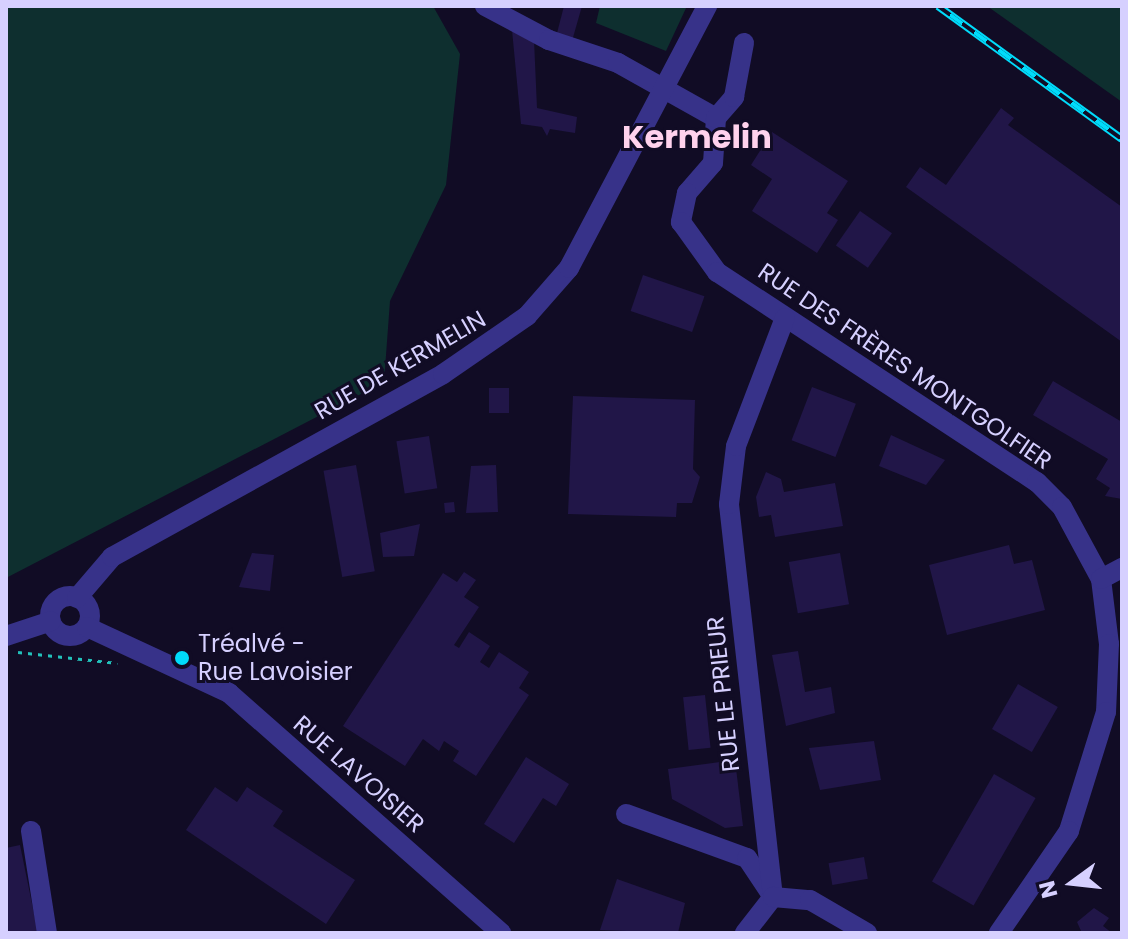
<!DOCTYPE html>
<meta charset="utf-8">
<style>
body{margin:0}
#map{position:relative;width:1128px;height:939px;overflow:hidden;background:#110c25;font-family:Poppins,sans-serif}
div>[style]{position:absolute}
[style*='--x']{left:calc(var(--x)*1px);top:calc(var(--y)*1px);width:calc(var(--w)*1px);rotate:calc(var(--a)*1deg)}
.green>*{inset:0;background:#0e2f2f}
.building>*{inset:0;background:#211648;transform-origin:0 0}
.path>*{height:3px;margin-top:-1.5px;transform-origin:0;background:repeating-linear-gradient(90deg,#22c1bb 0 4px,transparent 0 10px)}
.minor>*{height:20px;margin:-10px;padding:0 10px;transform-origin:10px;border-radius:10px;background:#373289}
.minor>.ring{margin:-10px;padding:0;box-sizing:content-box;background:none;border:20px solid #373289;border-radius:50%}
.rail>*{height:8px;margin-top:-4px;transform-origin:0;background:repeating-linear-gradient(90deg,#110c25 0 15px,#00dcfb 0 30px);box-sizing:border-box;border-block:2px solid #00dcfb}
.dots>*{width:22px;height:22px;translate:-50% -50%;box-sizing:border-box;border:4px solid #110c25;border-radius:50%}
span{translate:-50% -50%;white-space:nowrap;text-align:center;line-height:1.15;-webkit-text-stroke:6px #110c25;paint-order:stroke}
.street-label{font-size:24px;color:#d6d0ff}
.poi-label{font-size:24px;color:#d6d0ff}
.left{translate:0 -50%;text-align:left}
.district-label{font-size:32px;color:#ffd2ed;font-weight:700}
.frame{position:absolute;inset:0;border:8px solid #d6d0ff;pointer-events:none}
.north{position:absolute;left:1032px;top:843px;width:80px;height:80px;-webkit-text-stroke:6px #110c25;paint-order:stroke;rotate:255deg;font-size:22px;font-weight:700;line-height:32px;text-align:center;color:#d6d0ff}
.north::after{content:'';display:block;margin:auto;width:28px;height:36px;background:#d6d0ff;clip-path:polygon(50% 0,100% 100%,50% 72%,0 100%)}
</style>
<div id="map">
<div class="green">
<div style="clip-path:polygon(6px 6px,433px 6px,460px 54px,446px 185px,390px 301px,384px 382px,6px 578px)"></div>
<div style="clip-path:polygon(600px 6px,687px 6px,666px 51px,596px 23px)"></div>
<div style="clip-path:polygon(987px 6px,1122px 6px,1122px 102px)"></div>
</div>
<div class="building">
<div style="clip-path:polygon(564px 6px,582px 6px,572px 41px,556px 37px)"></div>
<div style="clip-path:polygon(512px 30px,534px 40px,537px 108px,577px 117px,575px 133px,550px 129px,547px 136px,542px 127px,521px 124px)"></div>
<div style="clip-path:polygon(1001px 108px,1014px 118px,1008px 125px,1122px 207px,1122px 342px,906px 187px,920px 167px,946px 185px)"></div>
<div style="clip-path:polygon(772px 132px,848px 181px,827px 213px,838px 220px,817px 253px,752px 211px,772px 179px,751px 165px)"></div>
<div style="left:860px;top:211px;width:39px;height:42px;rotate:35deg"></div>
<div style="left:643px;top:275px;width:65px;height:38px;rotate:19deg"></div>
<div style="clip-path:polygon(1053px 381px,1122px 422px,1122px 499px,1105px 496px,1110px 488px,1096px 479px,1108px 459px,1033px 415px)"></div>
<div style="left:812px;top:387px;width:47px;height:57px;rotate:21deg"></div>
<div style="left:489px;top:388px;width:20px;height:25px"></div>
<div style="clip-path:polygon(573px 396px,695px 400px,693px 469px,700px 477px,692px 503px,677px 503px,676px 517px,568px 514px)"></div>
<div style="clip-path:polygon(891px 435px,945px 460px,926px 485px,879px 466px)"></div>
<div style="left:429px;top:436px;width:53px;height:33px;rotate:81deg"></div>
<div style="left:356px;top:465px;width:108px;height:33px;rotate:80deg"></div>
<div style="clip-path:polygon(496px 465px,498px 512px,466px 513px,471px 466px)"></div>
<div style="clip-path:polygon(766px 472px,781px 479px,784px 492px,835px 483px,843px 526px,775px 537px,771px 515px,759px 517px,756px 497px)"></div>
<div style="left:454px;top:502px;width:10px;height:10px;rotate:84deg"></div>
<div style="clip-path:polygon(420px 524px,414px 556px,383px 557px,380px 533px)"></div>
<div style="clip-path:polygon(1009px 545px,1014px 564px,1032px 560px,1045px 610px,947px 635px,929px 565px)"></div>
<div style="clip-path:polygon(252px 553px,274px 555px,270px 591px,239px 587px)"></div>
<div style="left:840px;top:553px;width:52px;height:52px;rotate:80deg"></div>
<div style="clip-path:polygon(464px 572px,476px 580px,464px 597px,479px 607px,454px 645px,459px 648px,469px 632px,490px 646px,480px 662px,489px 668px,499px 652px,529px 672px,519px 688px,529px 695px,476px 776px,453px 761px,459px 751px,444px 741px,439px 751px,423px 739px,405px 766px,343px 726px,443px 573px,457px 582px)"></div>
<div style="clip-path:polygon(798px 651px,805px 692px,831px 687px,835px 713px,786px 726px,772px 655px)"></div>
<div style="left:1018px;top:684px;width:46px;height:52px;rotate:30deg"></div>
<div style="left:705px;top:695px;width:53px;height:22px;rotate:84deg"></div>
<div style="clip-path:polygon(874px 741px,881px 780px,820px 790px,809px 748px)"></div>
<div style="clip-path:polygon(526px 757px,569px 784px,556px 806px,543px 798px,514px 843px,484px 824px)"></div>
<div style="clip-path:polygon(735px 760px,743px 826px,725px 828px,672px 799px,668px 769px)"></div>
<div style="left:994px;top:774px;width:48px;height:124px;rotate:30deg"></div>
<div style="clip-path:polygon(215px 787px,237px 802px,247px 787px,283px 811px,273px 826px,355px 880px,326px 924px,186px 830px)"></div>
<div style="clip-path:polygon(20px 845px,38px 933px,6px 933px,6px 848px)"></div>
<div style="left:864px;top:857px;width:22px;height:36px;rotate:80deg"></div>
<div style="clip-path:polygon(617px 879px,685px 903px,678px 933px,600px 930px)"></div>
<div style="clip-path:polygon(1094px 908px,1109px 918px,1103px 926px,1112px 933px,1082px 933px,1077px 922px)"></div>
</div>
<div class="path">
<div style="--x:18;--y:652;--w:100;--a:6.3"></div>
</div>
<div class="minor">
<div style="--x:485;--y:6;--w:72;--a:28"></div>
<div style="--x:549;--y:40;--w:73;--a:18.4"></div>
<div style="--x:618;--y:63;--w:112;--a:29.3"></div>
<div style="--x:716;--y:118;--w:45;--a:93.8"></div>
<div style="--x:713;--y:163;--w:40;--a:131"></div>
<div style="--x:687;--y:193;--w:30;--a:102"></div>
<div style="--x:681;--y:222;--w:62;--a:54.2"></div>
<div style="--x:717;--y:272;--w:383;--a:33.3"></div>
<div style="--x:1037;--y:482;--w:35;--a:45"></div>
<div style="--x:1062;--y:507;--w:82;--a:61.6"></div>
<div style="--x:1101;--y:579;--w:65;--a:83"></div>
<div style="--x:1109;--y:644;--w:68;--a:92.5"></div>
<div style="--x:1106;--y:712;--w:125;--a:107.3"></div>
<div style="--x:1069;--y:831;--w:124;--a:124.5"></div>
<div style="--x:716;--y:118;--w:28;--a:-49"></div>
<div style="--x:734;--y:97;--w:55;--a:-79.5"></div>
<div style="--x:1101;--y:579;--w:24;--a:-28"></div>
<div class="ring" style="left:50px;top:596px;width:20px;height:20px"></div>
<div style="--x:77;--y:598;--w:54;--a:-49.5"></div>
<div style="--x:112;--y:557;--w:378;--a:-28.9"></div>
<div style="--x:443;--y:374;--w:102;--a:-34.6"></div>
<div style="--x:527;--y:316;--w:64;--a:-48.8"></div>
<div style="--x:569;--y:268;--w:296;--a:-62.2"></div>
<div style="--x:87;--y:627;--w:157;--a:24.9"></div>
<div style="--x:229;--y:693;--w:363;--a:41.4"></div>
<div style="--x:6;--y:636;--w:47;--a:-18.4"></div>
<div style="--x:626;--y:814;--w:129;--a:20"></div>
<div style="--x:747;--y:858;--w:43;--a:56.3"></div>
<div style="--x:31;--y:831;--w:103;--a:81.1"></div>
<div style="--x:773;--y:897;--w:395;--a:-96.4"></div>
<div style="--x:729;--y:504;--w:58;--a:-83.1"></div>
<div style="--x:736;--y:446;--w:137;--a:-69.1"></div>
<div style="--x:745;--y:933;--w:46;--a:-52.1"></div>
<div style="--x:773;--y:897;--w:37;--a:5"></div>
<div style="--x:810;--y:900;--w:66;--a:30.1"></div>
</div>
<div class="rail">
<div style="--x:938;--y:6;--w:227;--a:35.9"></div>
</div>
<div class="dots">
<div style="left:182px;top:658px;background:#00dcfb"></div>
</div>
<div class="street-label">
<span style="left:400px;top:365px;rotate:-30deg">RUE DE KERMELIN</span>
<span style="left:905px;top:366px;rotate:34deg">RUE DES FRÈRES MONTGOLFIER</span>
<span style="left:723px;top:694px;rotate:-96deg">RUE LE PRIEUR</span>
<span style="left:359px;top:774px;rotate:41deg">RUE LAVOISIER</span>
</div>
<div class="poi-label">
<span class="left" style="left:198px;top:658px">Tréalvé -<br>Rue Lavoisier</span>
</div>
<div class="district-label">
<span style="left:697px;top:137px">Kermelin</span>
</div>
<div class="frame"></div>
<div class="north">N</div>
</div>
